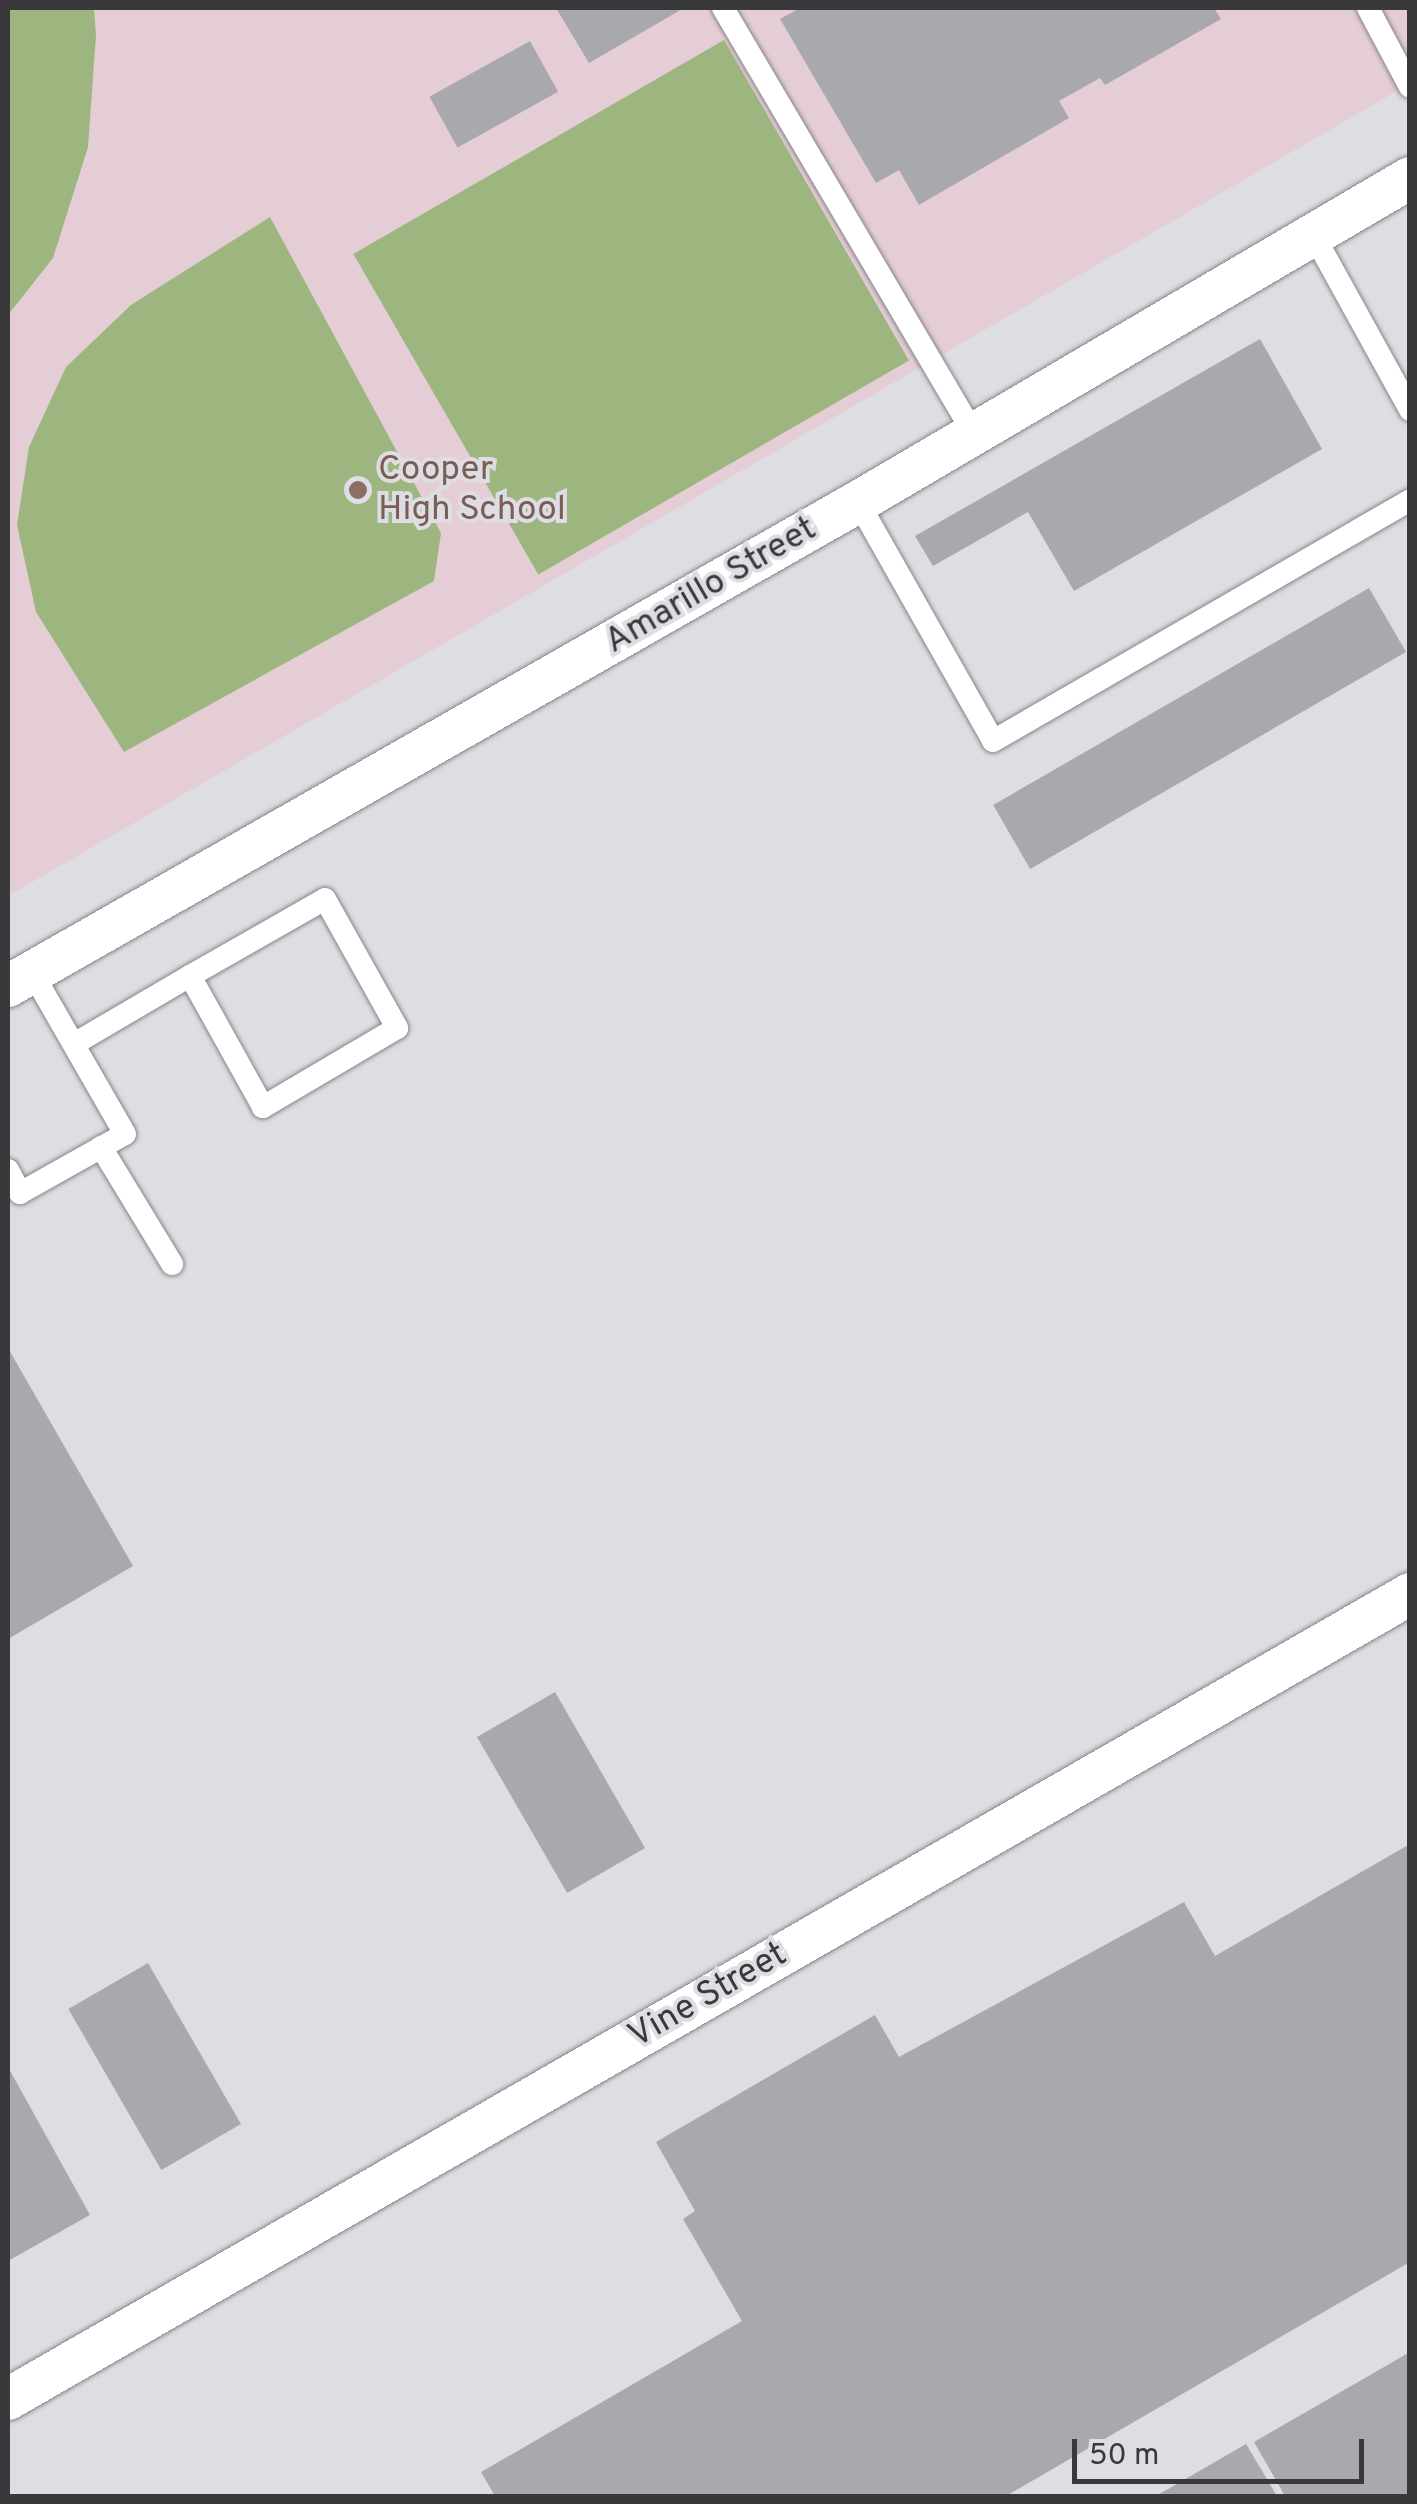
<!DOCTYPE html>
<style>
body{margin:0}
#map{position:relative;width:1417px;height:2504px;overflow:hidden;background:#dddde3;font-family:Overpass,sans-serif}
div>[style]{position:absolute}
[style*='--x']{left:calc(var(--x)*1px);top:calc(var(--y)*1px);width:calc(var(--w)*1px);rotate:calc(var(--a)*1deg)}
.education>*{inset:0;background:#e5cdd5}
.green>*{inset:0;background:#9db680;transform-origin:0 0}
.building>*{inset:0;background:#a8a8ae;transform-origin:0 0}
.roads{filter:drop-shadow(0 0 2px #85858a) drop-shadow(0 0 2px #85858a)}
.lane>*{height:22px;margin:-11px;padding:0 11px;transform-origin:11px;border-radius:11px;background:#fff}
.street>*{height:42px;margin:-21px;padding:0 21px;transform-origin:21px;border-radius:21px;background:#fff}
.dots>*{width:28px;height:28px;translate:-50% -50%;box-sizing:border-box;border:5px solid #dddde3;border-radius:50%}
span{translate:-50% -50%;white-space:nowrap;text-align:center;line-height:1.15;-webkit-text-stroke:8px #dddde3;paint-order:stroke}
.education-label{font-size:35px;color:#785e54}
.left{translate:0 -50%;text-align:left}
.street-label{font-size:35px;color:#39393c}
.frame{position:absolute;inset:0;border:10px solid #39393c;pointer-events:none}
.scale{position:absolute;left:1072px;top:2439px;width:292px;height:45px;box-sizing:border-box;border:5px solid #39393c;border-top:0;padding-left:12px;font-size:30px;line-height:35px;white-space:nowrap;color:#39393c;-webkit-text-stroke:8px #dddde3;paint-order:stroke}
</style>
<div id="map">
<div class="education">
<div style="clip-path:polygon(8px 8px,1409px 8px,1409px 84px,8px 896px)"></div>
</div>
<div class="green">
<div style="clip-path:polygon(8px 8px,94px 8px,96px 35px,88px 147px,53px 258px,8px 315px)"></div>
<div style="left:724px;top:40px;width:370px;height:428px;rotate:60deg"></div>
<div style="clip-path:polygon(270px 217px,441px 533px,434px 581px,124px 752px,36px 612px,17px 525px,29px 447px,66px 367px,131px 305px)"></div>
</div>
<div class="building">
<div style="clip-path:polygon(556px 8px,684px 8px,589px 63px)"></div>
<div style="clip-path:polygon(800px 8px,1214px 8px,1221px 19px,1105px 85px,1100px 78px,1059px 101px,1069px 118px,919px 205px,899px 170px,876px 183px,780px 19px)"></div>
<div style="left:530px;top:41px;width:58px;height:115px;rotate:61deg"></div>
<div style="clip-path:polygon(1260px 339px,1322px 449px,1074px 591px,1028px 512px,933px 566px,915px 536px)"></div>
<div style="left:1369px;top:588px;width:74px;height:434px;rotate:60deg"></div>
<div style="clip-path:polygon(8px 1348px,133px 1566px,8px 1639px)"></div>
<div style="left:555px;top:1692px;width:180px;height:90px;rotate:60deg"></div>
<div style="clip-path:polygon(1410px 1844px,1410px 2262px,1006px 2496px,495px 2496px,481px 2472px,742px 2321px,683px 2219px,695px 2211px,656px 2142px,875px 2015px,899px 2057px,1184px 1902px,1215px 1956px)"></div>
<div style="left:148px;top:1963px;width:186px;height:92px;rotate:60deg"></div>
<div style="clip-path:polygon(8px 2067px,90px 2215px,8px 2261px)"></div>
<div style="clip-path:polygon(1410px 2352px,1410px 2496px,1285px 2496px,1254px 2442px)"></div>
<div style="clip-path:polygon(1246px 2444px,1277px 2496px,1156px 2496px)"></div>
</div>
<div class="roads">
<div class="lane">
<div style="--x:723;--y:8;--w:490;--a:59.5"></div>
<div style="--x:1368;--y:8;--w:89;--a:62"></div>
<div style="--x:1313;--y:234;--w:201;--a:61.1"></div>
<div style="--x:858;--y:502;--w:274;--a:60.5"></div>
<div style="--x:993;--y:741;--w:482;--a:-30"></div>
<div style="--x:74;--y:1044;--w:134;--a:-30.4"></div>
<div style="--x:190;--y:976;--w:155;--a:-29.7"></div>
<div style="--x:325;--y:899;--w:148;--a:60.8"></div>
<div style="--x:397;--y:1028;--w:156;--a:149.5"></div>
<div style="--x:263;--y:1107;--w:150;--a:-119.1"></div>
<div style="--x:101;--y:1147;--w:137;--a:58.7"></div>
<div style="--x:8;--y:1170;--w:26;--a:62"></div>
<div style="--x:20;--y:1193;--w:120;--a:-29.3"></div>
<div style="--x:125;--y:1134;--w:187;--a:-119.9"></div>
</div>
<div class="street">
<div style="--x:8;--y:986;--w:978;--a:-29.66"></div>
<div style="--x:858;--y:502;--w:640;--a:-30.41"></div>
<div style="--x:8;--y:2399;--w:1617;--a:-29.86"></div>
</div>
</div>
<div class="dots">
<div style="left:358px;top:490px;background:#8d6e63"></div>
</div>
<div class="education-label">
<span class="left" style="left:378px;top:490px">Cooper<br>High School</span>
</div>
<div class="street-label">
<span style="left:711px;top:586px;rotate:-30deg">Amarillo Street</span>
<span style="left:708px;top:1996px;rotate:-30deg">Vine Street</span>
</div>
<div class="frame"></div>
<div class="scale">50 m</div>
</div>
